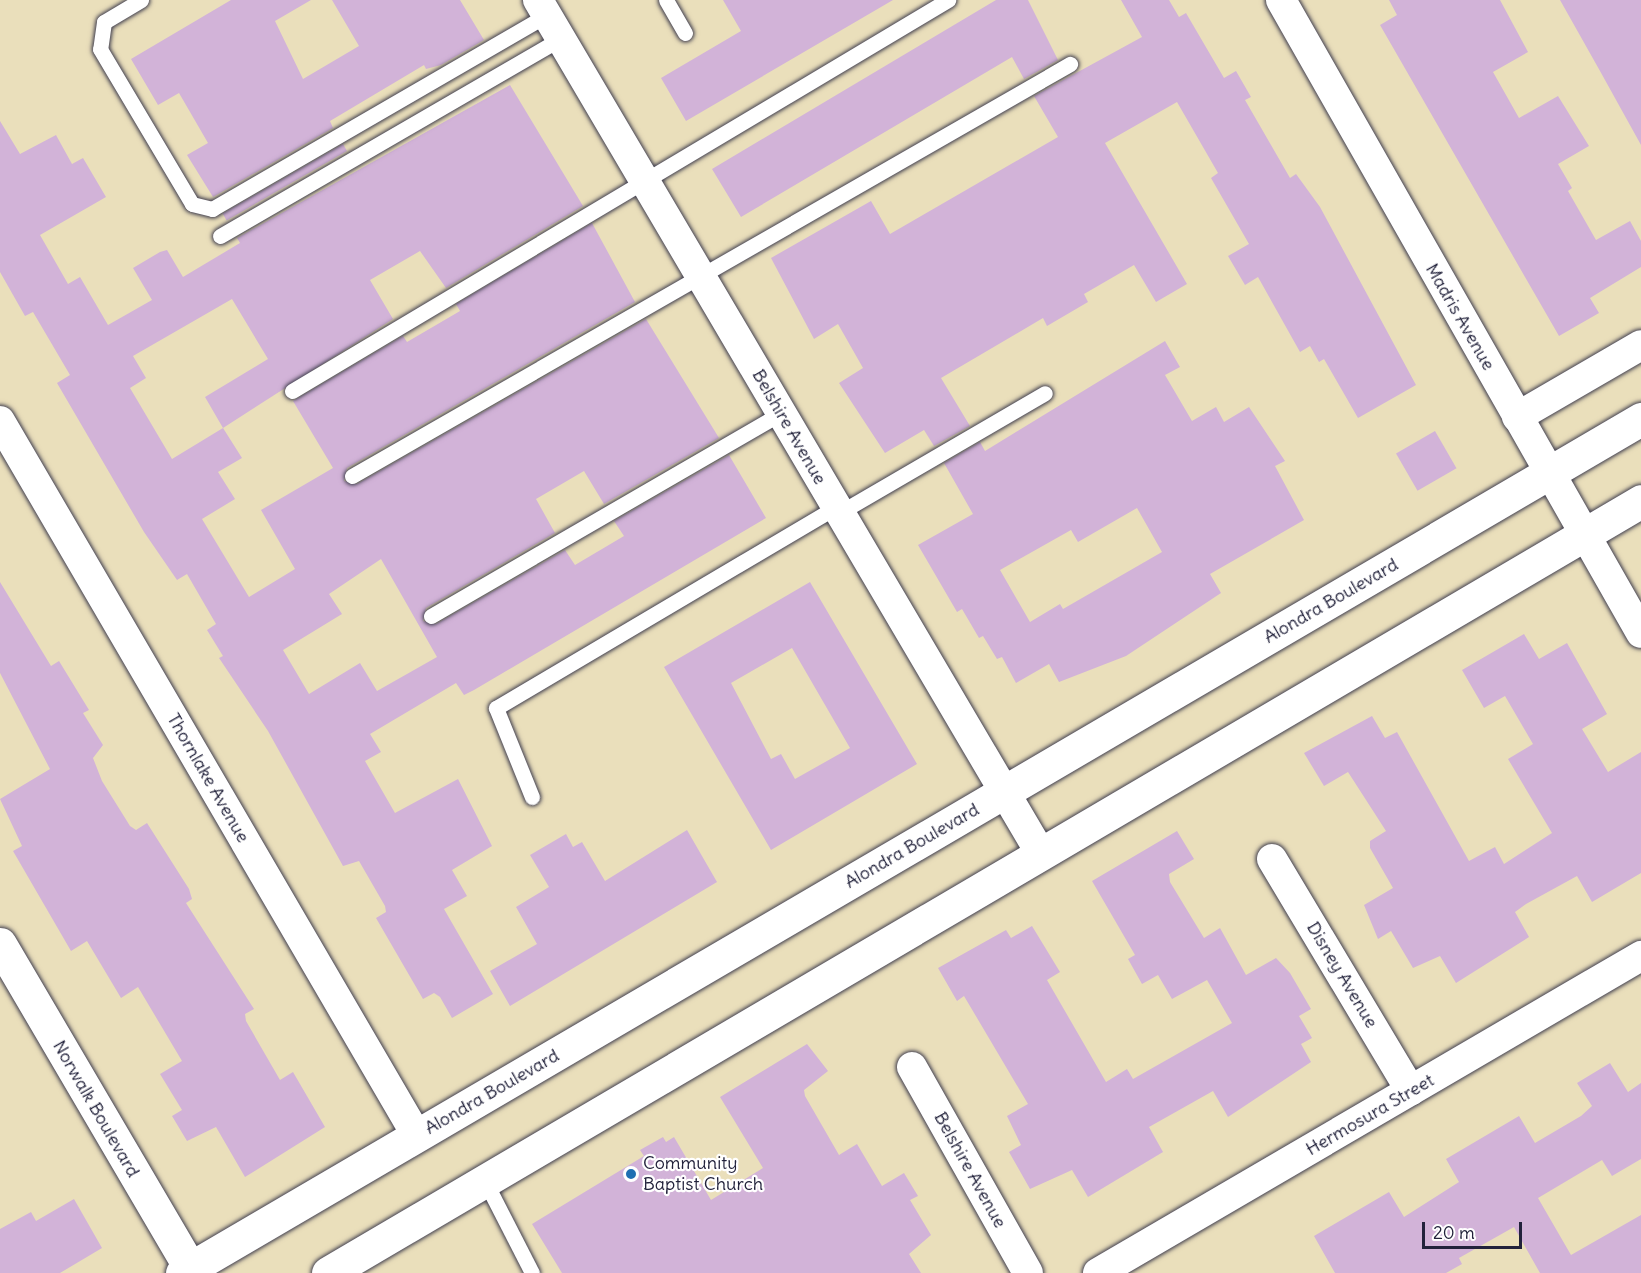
<!DOCTYPE html>
<style>
body{margin:0}
#map{position:relative;width:1641px;height:1273px;overflow:hidden;background:#eadfbb;font-family:Delius,sans-serif}
div>[style]{position:absolute}
[style*='--x']{left:calc(var(--x)*1px);top:calc(var(--y)*1px);width:calc(var(--w)*1px);rotate:calc(var(--a)*1deg)}
.building>*{inset:0;background:#d2b3d8;transform-origin:0 0}
.roads{filter:drop-shadow(0 0 2px #403e4e) drop-shadow(0 0 2px #403e4e)}
.service>*{height:15px;margin:-7.5px;padding:0 7.5px;transform-origin:7.5px;border-radius:7.5px;background:#fff}
.minor>*{height:30px;margin:-15px;padding:0 15px;transform-origin:15px;border-radius:15px;background:#fff}
.tertiary>*{height:33px;margin:-16.5px;padding:0 16.5px;transform-origin:16.5px;border-radius:16.5px;background:#fff}
.secondary>*{height:33px;margin:-16.5px;padding:0 16.5px;transform-origin:16.5px;border-radius:16.5px;background:#fff}
.dots>*{width:16px;height:16px;translate:-50% -50%;box-sizing:border-box;border:3px solid #fff;border-radius:50%}
span{translate:-50% -50%;white-space:nowrap;text-align:center;line-height:1.15;-webkit-text-stroke:4.5px #fff;paint-order:stroke}
.street-label{font-size:18px;color:#22223b}
.poi-label{font-size:18px;color:#22223b}
.left{translate:0 -50%;text-align:left}
.scale{position:absolute;left:1422px;top:1222px;width:100px;height:27px;box-sizing:border-box;border:3px solid #22223b;border-top:0;padding-left:8px;font-size:18px;line-height:21px;white-space:nowrap;color:#22223b;-webkit-text-stroke:4px #fff;paint-order:stroke}
</style>
<div id="map">
<div class="building">
<div style="clip-path:polygon(231px 0,311px 0,275px 21px,303px 79px,359px 46px,332px 0,460px 0,484px 40px,441px 65px,426px 69px,424px 65px,330px 121px,333px 128px,213px 197px,187px 155px,208px 143px,179px 93px,158px 105px,131px 59px)"></div>
<div style="clip-path:polygon(723px 0,893px 0,686px 121px,661px 78px,741px 31px)"></div>
<div style="clip-path:polygon(996px 0,1028px 0,1058px 60px,1024px 79px,1012px 57px,741px 217px,712px 169px)"></div>
<div style="clip-path:polygon(1121px 0,1169px 0,1179px 17px,1186px 13px,1224px 78px,1236px 71px,1251px 97px,1245px 100px,1290px 178px,1296px 174px,1320px 207px,1416px 385px,1358px 418px,1324px 359px,1319px 362px,1310px 346px,1300px 352px,1258px 277px,1245px 285px,1228px 256px,1249px 244px,1211px 178px,1218px 173px,1177px 102px,1105px 143px,1187px 284px,1156px 302px,1134px 265px,1084px 294px,1088px 302px,1047px 326px,1043px 318px,941px 378px,970px 426px,934px 446px,924px 430px,885px 453px,839px 383px,863px 368px,838px 324px,814px 339px,771px 258px,871px 201px,890px 234px,1058px 137px,1034px 96px,1142px 37px)"></div>
<div style="clip-path:polygon(1389px 0,1500px 0,1528px 52px,1493px 72px,1519px 118px,1558px 96px,1589px 146px,1558px 164px,1572px 188px,1568px 191px,1596px 240px,1630px 221px,1641px 241px,1641px 267px,1590px 298px,1599px 313px,1559px 336px,1380px 25px,1397px 15px)"></div>
<div style="clip-path:polygon(1560px 0,1641px 0,1641px 145px,1600px 71px)"></div>
<div style="clip-path:polygon(evenodd,510px 85px,583px 206px,446px 288px,420px 251px,370px 280px,393px 319px,223px 428px,205px 397px,268px 359px,232px 299px,133px 356px,146px 378px,130px 388px,172px 459px,223px 428px,242px 458px,218px 472px,235px 499px,202px 519px,249px 597px,295px 569px,261px 510px,333px 468px,293px 401px,403px 336px,407px 342px,460px 311px,456px 304px,592px 223px,635px 302px,347px 468px,344px 481px,357px 484px,646px 319px,719px 438px,604px 504px,584px 471px,536px 499px,555px 533px,426px 608px,423px 621px,436px 624px,565px 550px,575px 565px,624px 536px,614px 521px,729px 455px,766px 518px,474px 690px,464px 695px,456px 683px,370px 734px,381px 752px,365px 761px,395px 813px,458px 779px,492px 846px,452px 870px,467px 896px,444px 909px,493px 994px,452px 1018px,440px 997px,434px 993px,423px 999px,376px 918px,386px 912px,385px 906px,359px 861px,343px 866px,268px 731px,219px 658px,223px 656px,207px 630px,216px 624px,187px 574px,177px 580px,144px 532px,57px 383px,70px 375px,33px 312px,25px 316px,0 272px,0 121px,20px 154px,56px 135px,72px 164px,83px 158px,106px 197px,40px 235px,68px 284px,80px 277px,108px 325px,152px 300px,133px 268px,160px 252px,167px 250px,183px 277px,240px 243px,237px 238px,510px 85px,381px 559px,437px 657px,377px 691px,360px 663px,309px 694px,283px 650px,342px 614px,329px 594px,381px 559px)"></div>
<div style="left:343px;top:144px;width:8px;height:139px;rotate:60deg"></div>
<div style="clip-path:polygon(evenodd,1165px 341px,1180px 367px,1165px 375px,1192px 421px,1216px 407px,1224px 422px,1249px 407px,1285px 461px,1275px 466px,1304px 520px,1210px 574px,1221px 593px,1126px 656px,1059px 682px,1049px 664px,1016px 683px,1002px 657px,997px 659px,983px 636px,979px 638px,962px 609px,957px 612px,918px 545px,973px 514px,944px 463px,980px 442px,985px 451px,1165px 341px,1137px 508px,1162px 552px,1063px 609px,1060px 604px,1030px 622px,1000px 570px,1071px 530px,1078px 542px,1137px 508px)"></div>
<div style="left:1435px;top:431px;width:43px;height:45px;rotate:60deg"></div>
<div style="clip-path:polygon(0 582px,51px 666px,59px 661px,89px 710px,83px 713px,103px 745px,93px 758px,102px 781px,130px 826px,136px 830px,147px 823px,189px 889px,192px 899px,186px 903px,254px 1009px,245px 1014px,246px 1021px,280px 1080px,293px 1072px,325px 1127px,245px 1177px,216px 1127px,187px 1141px,172px 1116px,182px 1110px,160px 1074px,182px 1061px,138px 987px,121px 998px,87px 941px,71px 951px,13px 851px,22px 846px,0 799px,50px 769px,0 673px)"></div>
<div style="clip-path:polygon(evenodd,810px 582px,917px 764px,771px 850px,664px 667px,810px 582px,792px 648px,850px 748px,795px 779px,781px 754px,771px 759px,731px 683px,792px 648px)"></div>
<div style="clip-path:polygon(1524px 634px,1539px 659px,1567px 643px,1607px 714px,1582px 729px,1608px 772px,1641px 752px,1641px 873px,1592px 902px,1577px 876px,1526px 904px,1515px 912px,1529px 937px,1456px 983px,1440px 956px,1413px 968px,1391px 931px,1378px 939px,1364px 905px,1393px 888px,1370px 848px,1370px 841px,1386px 831px,1348px 772px,1324px 786px,1304px 753px,1372px 716px,1385px 738px,1397px 732px,1469px 861px,1495px 847px,1504px 864px,1552px 833px,1508px 759px,1533px 744px,1505px 696px,1484px 708px,1462px 670px)"></div>
<div style="clip-path:polygon(687px 830px,717px 882px,510px 1006px,490px 971px,537px 944px,516px 907px,549px 887px,530px 855px,566px 834px,573px 847px,582px 842px,605px 881px)"></div>
<div style="clip-path:polygon(1177px 831px,1194px 859px,1169px 874px,1170px 882px,1204px 938px,1220px 928px,1246px 975px,1276px 958px,1290px 973px,1311px 1009px,1299px 1016px,1312px 1038px,1301px 1044px,1311px 1062px,1228px 1117px,1213px 1091px,1149px 1127px,1163px 1152px,1088px 1197px,1072px 1170px,1030px 1189px,1009px 1152px,1021px 1145px,1007px 1116px,1028px 1104px,964px 996px,957px 1001px,938px 968px,1006px 930px,1011px 938px,1032px 926px,1060px 972px,1047px 980px,1106px 1082px,1127px 1069px,1133px 1079px,1232px 1023px,1207px 980px,1172px 999px,1158px 975px,1142px 984px,1128px 959px,1135px 955px,1092px 881px)"></div>
<div style="clip-path:polygon(807px 1044px,828px 1071px,804px 1090px,805px 1096px,839px 1155px,857px 1144px,882px 1186px,904px 1173px,918px 1196px,910px 1200px,931px 1235px,909px 1254px,921px 1273px,562px 1273px,532px 1224px,644px 1156px,640px 1150px,663px 1137px,666px 1142px,674px 1137px,711px 1200px,763px 1168px,720px 1097px)"></div>
<div style="clip-path:polygon(1610px 1063px,1628px 1092px,1641px 1083px,1641px 1159px,1612px 1176px,1602px 1160px,1538px 1198px,1571px 1255px,1641px 1215px,1641px 1273px,1540px 1273px,1514px 1227px,1459px 1258px,1462px 1264px,1446px 1273px,1335px 1273px,1314px 1236px,1389px 1192px,1404px 1217px,1459px 1182px,1446px 1159px,1519px 1116px,1535px 1143px,1581px 1116px,1592px 1106px,1577px 1083px)"></div>
<div style="clip-path:polygon(74px 1199px,102px 1248px,60px 1273px,0 1273px,0 1229px,31px 1212px,36px 1221px)"></div>
</div>
<div class="roads">
<div class="service">
<div style="--x:141;--y:0;--w:43;--a:149.3"></div>
<div style="--x:104;--y:22;--w:27;--a:98"></div>
<div style="--x:100;--y:49;--w:180;--a:59.3"></div>
<div style="--x:192;--y:204;--w:21;--a:14"></div>
<div style="--x:212;--y:209;--w:387;--a:-30.1"></div>
<div style="--x:666;--y:0;--w:38;--a:60"></div>
<div style="--x:220;--y:236;--w:394;--a:-30.1"></div>
<div style="--x:292;--y:391;--w:764;--a:-30.8"></div>
<div style="--x:352;--y:476;--w:828;--a:-29.85"></div>
<div style="--x:839;--y:513;--w:238;--a:-30.2"></div>
<div style="--x:431;--y:616;--w:405;--a:-30.1"></div>
<div style="--x:532;--y:797;--w:96;--a:-112"></div>
<div style="--x:496;--y:708;--w:395;--a:-30.6"></div>
<div style="--x:485;--y:1181;--w:103;--a:62.9"></div>
</div>
<div class="minor">
<div style="--x:538;--y:0;--w:991;--a:59.5"></div>
<div style="--x:1281;--y:0;--w:728;--a:60.37"></div>
<div style="--x:1517;--y:417;--w:143;--a:-30.1"></div>
<div style="--x:0;--y:421;--w:828;--a:59.75"></div>
<div style="--x:1272;--y:859;--w:270;--a:59.1"></div>
<div style="--x:912;--y:1067;--w:236;--a:60.6"></div>
<div style="--x:1098;--y:1273;--w:629;--a:-30.28"></div>
</div>
<div class="tertiary">
<div style="--x:0;--y:944;--w:381;--a:59.6"></div>
</div>
<div class="secondary">
<div style="--x:182;--y:1273;--w:1691;--a:-30.34"></div>
<div style="--x:328;--y:1273;--w:1523;--a:-30.45"></div>
</div>
</div>
<div class="dots">
<div style="left:631px;top:1174px;background:#1f6fb2"></div>
</div>
<div class="street-label">
<span style="left:1460px;top:317px;rotate:60deg">Madris Avenue</span>
<span style="left:789px;top:427px;rotate:60deg">Belshire Avenue</span>
<span style="left:1331px;top:601px;rotate:-30deg">Alondra Boulevard</span>
<span style="left:208px;top:778px;rotate:60deg">Thornlake Avenue</span>
<span style="left:912px;top:846px;rotate:-30deg">Alondra Boulevard</span>
<span style="left:1342px;top:975px;rotate:59deg">Disney Avenue</span>
<span style="left:492px;top:1092px;rotate:-30deg">Alondra Boulevard</span>
<span style="left:96px;top:1109px;rotate:60deg">Norwalk Boulevard</span>
<span style="left:1370px;top:1115px;rotate:-30deg">Hermosura Street</span>
<span style="left:970px;top:1170px;rotate:61deg">Belshire Avenue</span>
</div>
<div class="poi-label">
<span class="left" style="left:643px;top:1174px">Community<br>Baptist Church</span>
</div>
<div class="scale">20 m</div>
</div>
